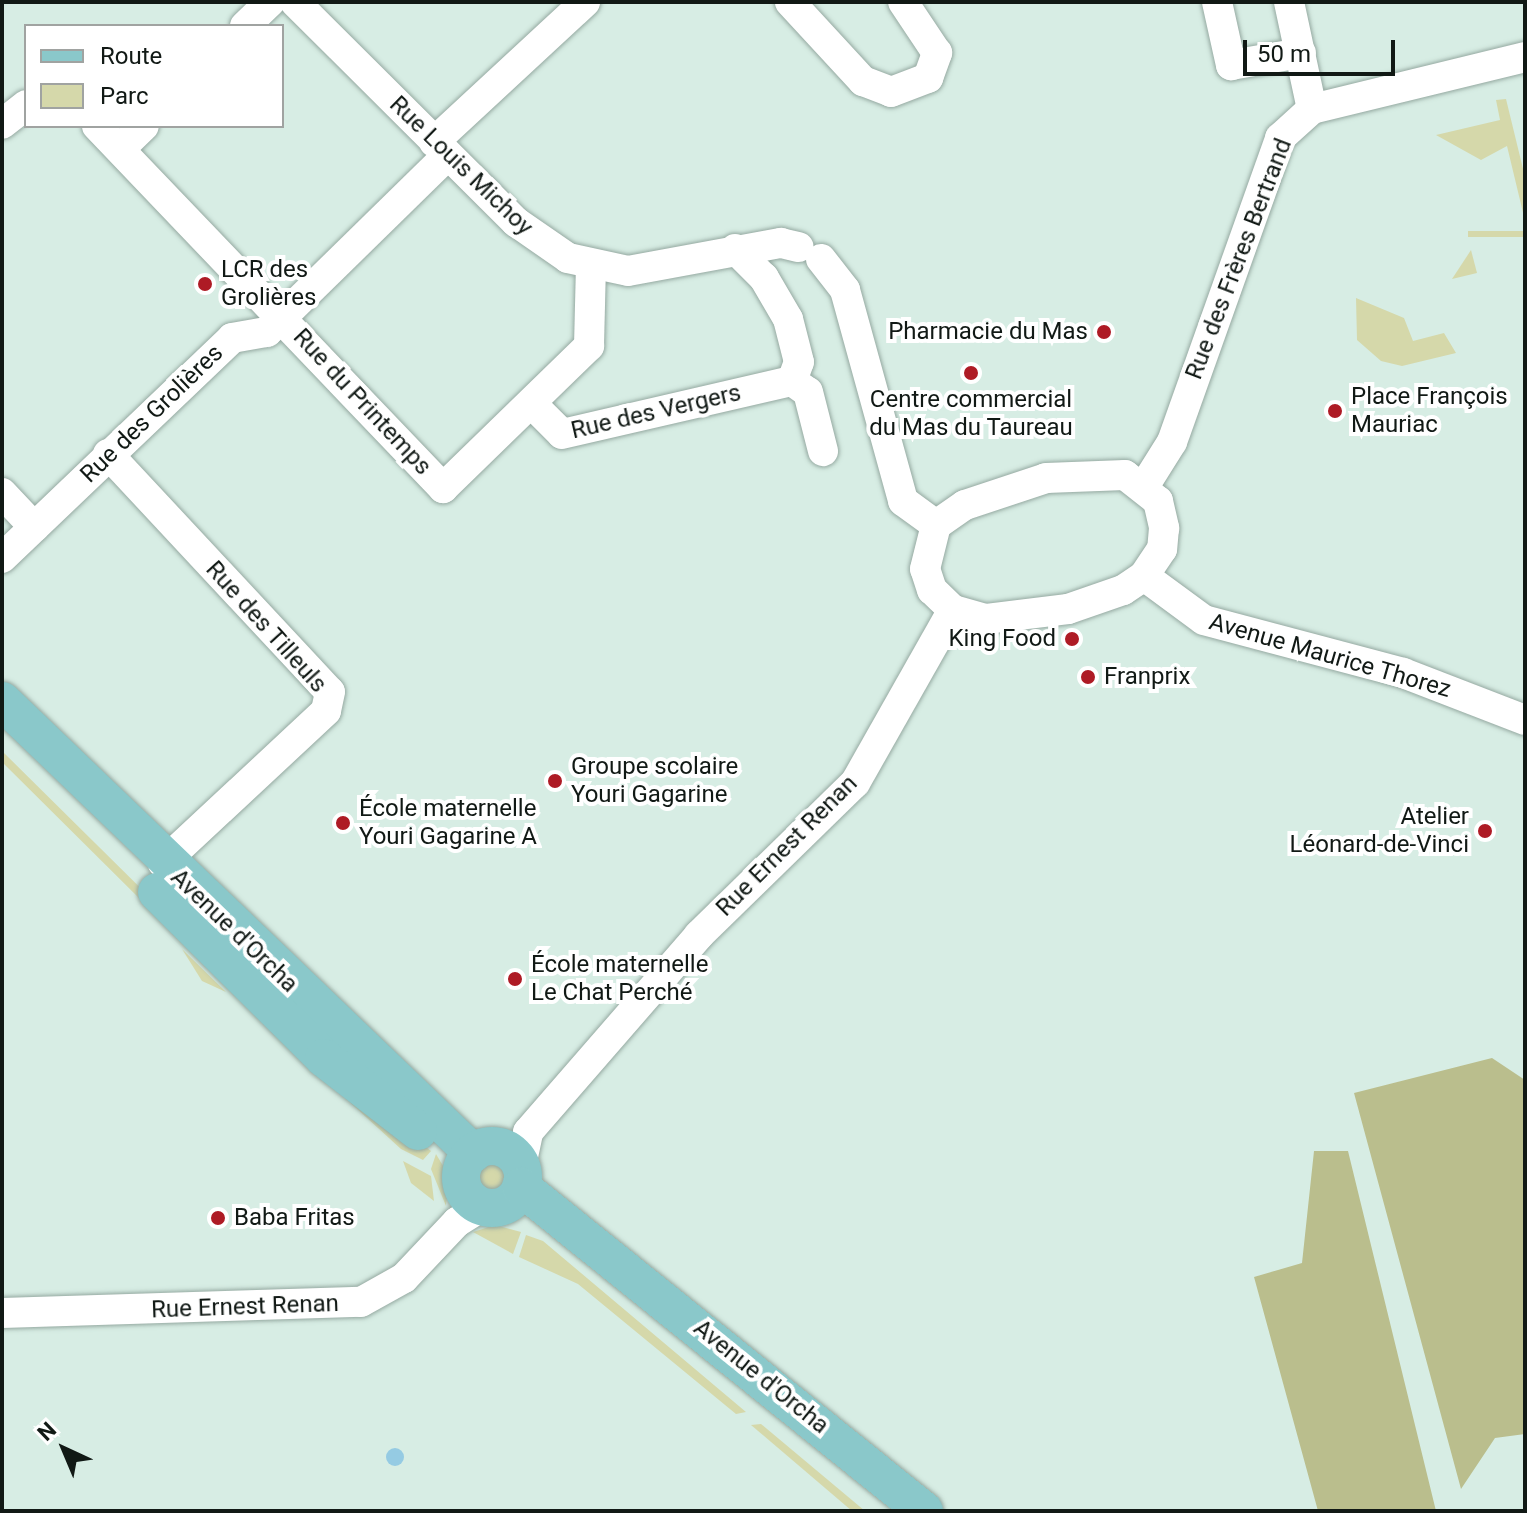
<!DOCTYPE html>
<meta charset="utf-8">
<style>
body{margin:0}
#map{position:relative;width:1527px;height:1513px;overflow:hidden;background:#d7ede4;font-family:Roboto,sans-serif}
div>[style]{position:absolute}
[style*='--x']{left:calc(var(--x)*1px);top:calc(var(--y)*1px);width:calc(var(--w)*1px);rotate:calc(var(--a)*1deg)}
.green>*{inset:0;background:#d5d8aa;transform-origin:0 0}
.round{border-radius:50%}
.forest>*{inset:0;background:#babe8d}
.water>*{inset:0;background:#95cbe3}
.roads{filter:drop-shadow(0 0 2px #95a9a1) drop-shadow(0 0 2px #95a9a1)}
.minor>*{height:30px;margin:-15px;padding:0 15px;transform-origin:15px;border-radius:15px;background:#fff}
.major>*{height:38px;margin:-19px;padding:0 19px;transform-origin:19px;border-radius:19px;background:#8ac8ca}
.major>.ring{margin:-19px;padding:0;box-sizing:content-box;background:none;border:38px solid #8ac8ca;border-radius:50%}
.dots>*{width:22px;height:22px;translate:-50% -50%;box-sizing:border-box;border:4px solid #fff;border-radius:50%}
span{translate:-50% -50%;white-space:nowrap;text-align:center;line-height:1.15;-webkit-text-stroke:8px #fff;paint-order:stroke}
.street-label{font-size:24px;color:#111915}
.poi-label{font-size:24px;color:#111915}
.left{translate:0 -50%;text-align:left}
.right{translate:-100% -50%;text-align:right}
.frame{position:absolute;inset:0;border:4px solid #111915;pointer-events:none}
.legend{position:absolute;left:24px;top:24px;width:260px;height:104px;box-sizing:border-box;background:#fff;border:2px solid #a0a3a1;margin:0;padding:10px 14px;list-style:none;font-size:24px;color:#111915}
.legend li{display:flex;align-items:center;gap:16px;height:40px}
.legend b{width:40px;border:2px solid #a0a3a1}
.north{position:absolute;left:24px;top:1409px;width:80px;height:80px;-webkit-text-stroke:6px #fff;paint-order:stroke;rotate:316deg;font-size:22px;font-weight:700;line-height:32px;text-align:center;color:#111915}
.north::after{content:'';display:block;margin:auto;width:28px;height:36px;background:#111915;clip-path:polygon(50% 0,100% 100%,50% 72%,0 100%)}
.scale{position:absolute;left:1243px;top:40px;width:152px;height:36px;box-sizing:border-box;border:4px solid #111915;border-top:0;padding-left:10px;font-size:24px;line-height:28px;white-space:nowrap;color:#111915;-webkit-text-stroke:6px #fff;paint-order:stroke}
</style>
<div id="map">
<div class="green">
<div style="clip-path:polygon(1506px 99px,1525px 177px,1525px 221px,1507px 146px,1481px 160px,1436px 135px,1500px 120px,1496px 100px)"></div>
<div style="left:1525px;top:231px;width:6px;height:57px;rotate:90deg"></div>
<div style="clip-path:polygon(1471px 250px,1477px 273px,1452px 279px)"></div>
<div style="clip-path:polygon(1356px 298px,1404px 318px,1413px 341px,1444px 333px,1456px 353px,1402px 366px,1381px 361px,1357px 340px)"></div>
<div style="clip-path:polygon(2px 751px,290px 1036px,431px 1151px,423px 1160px,401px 1149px,286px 1044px,2px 762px)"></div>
<div style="clip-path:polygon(182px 949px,226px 992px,202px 981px)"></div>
<div style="clip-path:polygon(436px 1154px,449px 1176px,446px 1206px,431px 1169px)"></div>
<div class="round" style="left:475px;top:1159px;width:36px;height:36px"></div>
<div style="clip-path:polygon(403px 1161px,431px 1176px,434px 1201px,411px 1183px)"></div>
<div style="clip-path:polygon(495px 1225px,521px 1232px,513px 1254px,473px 1232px)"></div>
<div style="clip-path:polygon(526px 1235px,543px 1241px,746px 1412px,736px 1414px,578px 1284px,519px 1257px)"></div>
<div style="clip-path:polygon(761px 1424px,865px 1511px,852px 1511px,751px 1425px)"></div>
</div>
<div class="forest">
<div style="clip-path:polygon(1492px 1058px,1525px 1080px,1525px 1434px,1495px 1438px,1461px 1489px,1354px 1093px)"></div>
<div style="clip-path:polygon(1314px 1151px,1348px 1151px,1436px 1511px,1318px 1511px,1254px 1277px,1302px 1263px)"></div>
</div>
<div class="water">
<div class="round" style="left:386px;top:1448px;width:18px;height:18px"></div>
</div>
<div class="roads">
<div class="minor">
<div style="--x:295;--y:2;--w:312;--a:44.9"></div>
<div style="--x:516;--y:222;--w:63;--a:34.7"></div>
<div style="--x:568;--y:258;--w:61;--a:12.2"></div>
<div style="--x:628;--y:271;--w:156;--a:-10.4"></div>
<div style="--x:781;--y:243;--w:18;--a:13"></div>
<div style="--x:790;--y:2;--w:108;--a:47.3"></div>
<div style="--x:863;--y:81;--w:30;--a:21"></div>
<div style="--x:891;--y:92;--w:40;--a:-21"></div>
<div style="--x:928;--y:78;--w:27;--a:-70"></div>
<div style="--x:937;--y:53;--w:61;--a:-123.7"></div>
<div style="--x:1217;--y:2;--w:65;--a:77.5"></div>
<div style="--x:1231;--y:65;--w:71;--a:-9.7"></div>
<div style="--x:1289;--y:2;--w:109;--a:77.9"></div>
<div style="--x:245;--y:26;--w:35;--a:-44"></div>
<div style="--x:2;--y:124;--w:31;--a:-38"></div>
<div style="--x:97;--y:126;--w:501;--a:46.29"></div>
<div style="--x:443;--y:488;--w:204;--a:-44.2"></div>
<div style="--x:589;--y:346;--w:80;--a:-88.6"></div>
<div style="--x:434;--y:142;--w:206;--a:-42.8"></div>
<div style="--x:120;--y:149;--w:33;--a:-44"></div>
<div style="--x:821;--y:259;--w:39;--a:52"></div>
<div style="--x:845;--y:290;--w:219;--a:74.6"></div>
<div style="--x:903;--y:501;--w:41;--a:36"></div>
<div style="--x:792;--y:381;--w:19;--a:35"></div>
<div style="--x:808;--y:392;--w:61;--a:75.7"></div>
<div style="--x:532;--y:404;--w:42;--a:45"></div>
<div style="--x:562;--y:434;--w:236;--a:-13"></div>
<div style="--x:792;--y:381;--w:20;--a:-70"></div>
<div style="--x:799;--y:362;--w:44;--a:-104.3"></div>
<div style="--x:788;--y:319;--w:48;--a:-120.3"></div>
<div style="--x:764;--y:278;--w:41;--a:-135"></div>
<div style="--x:108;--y:454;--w:325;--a:47"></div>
<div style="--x:330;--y:692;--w:19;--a:102"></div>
<div style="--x:326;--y:711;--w:223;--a:137"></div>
<div style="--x:1125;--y:475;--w:42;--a:38.2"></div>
<div style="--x:1158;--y:501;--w:28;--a:77"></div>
<div style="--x:1164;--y:528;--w:21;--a:95"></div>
<div style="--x:1162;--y:549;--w:32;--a:124"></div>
<div style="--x:1144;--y:576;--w:25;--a:146"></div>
<div style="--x:1123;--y:590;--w:58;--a:160.9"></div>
<div style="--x:1068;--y:609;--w:84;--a:173.1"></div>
<div style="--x:985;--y:619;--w:33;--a:-164"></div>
<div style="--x:953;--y:610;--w:29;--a:-136"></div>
<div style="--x:932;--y:590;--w:22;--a:-108"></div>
<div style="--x:925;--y:569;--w:45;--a:-76"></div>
<div style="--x:936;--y:525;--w:35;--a:-35"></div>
<div style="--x:965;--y:505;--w:85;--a:-18.4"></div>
<div style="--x:1046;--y:478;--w:79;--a:-2.2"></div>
<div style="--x:1145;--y:485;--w:51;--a:-57.9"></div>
<div style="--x:1172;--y:442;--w:323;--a:-70.4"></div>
<div style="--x:1280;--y:138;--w:43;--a:-42.2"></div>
<div style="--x:1312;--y:109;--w:219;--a:-13.7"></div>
<div style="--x:2;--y:493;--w:47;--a:46.7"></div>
<div style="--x:2;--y:558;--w:318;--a:-43.7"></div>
<div style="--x:232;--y:338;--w:36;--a:-10"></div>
<div style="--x:267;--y:332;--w:253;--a:-44.4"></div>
<div style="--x:1144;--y:576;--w:74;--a:36.3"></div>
<div style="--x:1204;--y:620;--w:206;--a:14.9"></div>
<div style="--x:1403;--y:673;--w:131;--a:21.1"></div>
<div style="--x:521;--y:1166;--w:35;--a:-78"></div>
<div style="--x:528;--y:1132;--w:261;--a:-49"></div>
<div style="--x:699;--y:935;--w:218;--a:-44.3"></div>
<div style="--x:855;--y:783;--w:199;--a:-60.5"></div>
<div style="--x:2;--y:1313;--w:359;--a:-1.8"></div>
<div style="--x:361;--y:1302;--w:49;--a:-29.2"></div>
<div style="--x:404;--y:1278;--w:77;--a:-46.6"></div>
<div style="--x:457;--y:1222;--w:31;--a:-32"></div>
</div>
<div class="major">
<div style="--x:2;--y:701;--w:653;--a:43.82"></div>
<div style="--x:157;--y:892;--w:235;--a:44.8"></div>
<div style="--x:324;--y:1058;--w:119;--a:37.8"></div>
<div class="ring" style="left:461px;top:1146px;width:24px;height:24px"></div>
<div style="--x:521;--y:1187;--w:517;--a:38.8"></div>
</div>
</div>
<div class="dots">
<div style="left:205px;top:284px;background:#ae1b25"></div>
<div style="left:1104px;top:332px;background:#ae1b25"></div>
<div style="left:971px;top:373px;background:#ae1b25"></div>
<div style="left:1335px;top:411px;background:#ae1b25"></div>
<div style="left:1072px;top:639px;background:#ae1b25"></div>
<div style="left:1088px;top:677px;background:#ae1b25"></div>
<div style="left:555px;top:781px;background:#ae1b25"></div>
<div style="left:343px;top:823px;background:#ae1b25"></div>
<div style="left:1485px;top:831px;background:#ae1b25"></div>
<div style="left:515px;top:979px;background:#ae1b25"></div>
<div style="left:218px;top:1218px;background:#ae1b25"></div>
</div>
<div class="street-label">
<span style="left:461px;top:166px;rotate:44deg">Rue Louis Michoy</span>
<span style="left:1239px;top:259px;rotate:-69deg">Rue des Frères Bertrand</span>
<span style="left:362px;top:402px;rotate:47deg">Rue du Printemps</span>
<span style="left:656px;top:412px;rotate:-13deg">Rue des Vergers</span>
<span style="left:152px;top:414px;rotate:-44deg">Rue des Grolières</span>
<span style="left:266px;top:627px;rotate:48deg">Rue des Tilleuls</span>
<span style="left:1330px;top:656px;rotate:16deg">Avenue Maurice Thorez</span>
<span style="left:787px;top:846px;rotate:-45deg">Rue Ernest Renan</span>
<span style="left:234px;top:931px;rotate:44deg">Avenue d'Orcha</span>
<span style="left:245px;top:1307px;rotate:-2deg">Rue Ernest Renan</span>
<span style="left:761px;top:1377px;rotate:39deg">Avenue d'Orcha</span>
</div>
<div class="poi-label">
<span class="left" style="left:221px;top:284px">LCR des<br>Grolières</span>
<span class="right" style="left:1088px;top:332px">Pharmacie du Mas</span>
<span class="left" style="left:1351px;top:411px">Place François<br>Mauriac</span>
<span style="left:971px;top:414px">Centre commercial<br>du Mas du Taureau</span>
<span class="right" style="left:1056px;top:639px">King Food</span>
<span class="left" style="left:1104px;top:677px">Franprix</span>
<span class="left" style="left:571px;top:781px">Groupe scolaire<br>Youri Gagarine</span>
<span class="left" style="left:359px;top:823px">École maternelle<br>Youri Gagarine A</span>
<span class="right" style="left:1469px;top:831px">Atelier<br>Léonard-de-Vinci</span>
<span class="left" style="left:531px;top:979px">École maternelle<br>Le Chat Perché</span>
<span class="left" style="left:234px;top:1218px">Baba Fritas</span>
</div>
<div class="frame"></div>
<ul class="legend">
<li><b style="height:10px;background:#8ac8ca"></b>Route</li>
<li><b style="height:22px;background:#d5d8aa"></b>Parc</li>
</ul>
<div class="north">N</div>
<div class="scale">50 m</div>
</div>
